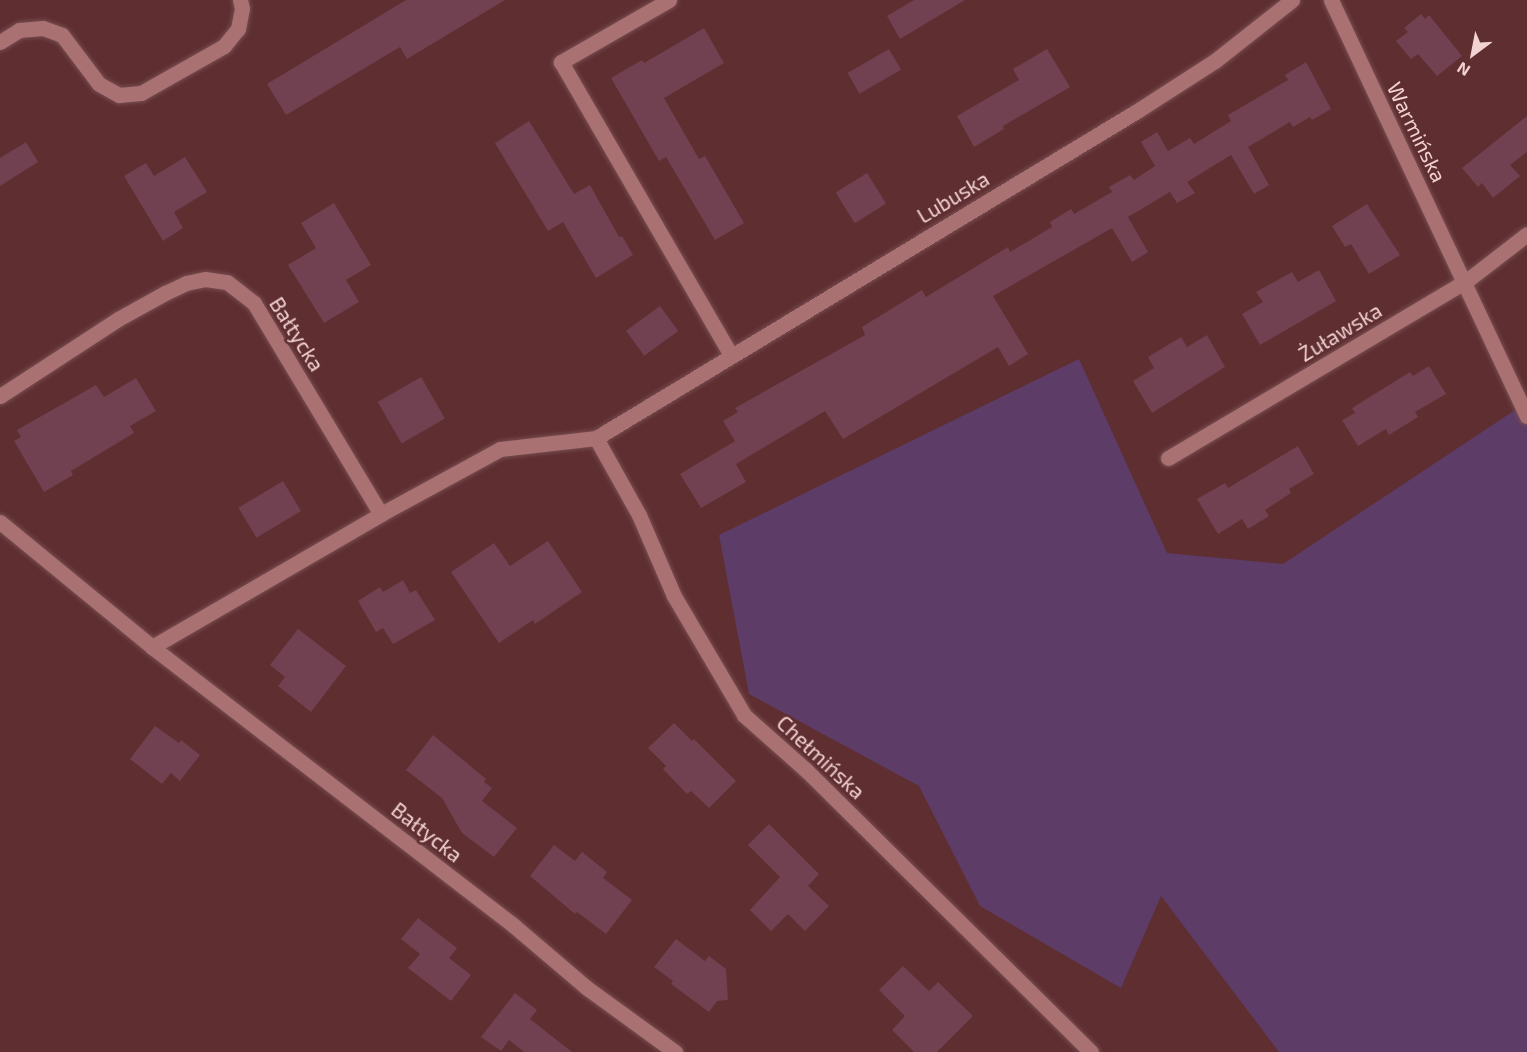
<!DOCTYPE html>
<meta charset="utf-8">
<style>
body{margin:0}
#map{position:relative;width:1527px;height:1052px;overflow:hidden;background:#5f2e31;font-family:"Exo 2",sans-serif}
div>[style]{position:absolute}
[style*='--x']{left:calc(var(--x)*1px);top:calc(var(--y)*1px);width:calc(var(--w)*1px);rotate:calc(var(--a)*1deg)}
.green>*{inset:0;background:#5d3c67}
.building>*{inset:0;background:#714051;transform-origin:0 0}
.roads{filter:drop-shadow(0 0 2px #774d50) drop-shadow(0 0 2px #774d50)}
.minor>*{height:15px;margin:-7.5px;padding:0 7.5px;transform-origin:7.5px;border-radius:7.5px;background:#a97172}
span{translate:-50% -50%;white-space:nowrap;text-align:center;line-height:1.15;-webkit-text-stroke:5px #5f2e31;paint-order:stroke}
.street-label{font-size:21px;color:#f2d2d2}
.north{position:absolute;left:1443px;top:24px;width:60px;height:60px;-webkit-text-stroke:4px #5f2e31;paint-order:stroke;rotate:212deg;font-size:16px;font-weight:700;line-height:24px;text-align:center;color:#f2d2d2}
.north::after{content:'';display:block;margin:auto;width:21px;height:27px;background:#f2d2d2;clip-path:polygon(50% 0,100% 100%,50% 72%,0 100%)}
</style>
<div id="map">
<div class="green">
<div style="clip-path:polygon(1079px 359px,1167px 553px,1283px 564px,1527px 402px,1527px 1052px,1279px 1052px,1161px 896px,1121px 988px,980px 906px,919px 786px,749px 694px,719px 535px)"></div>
</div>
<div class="building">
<div style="clip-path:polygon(406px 0,505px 0,407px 59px,400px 47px,286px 115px,267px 84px)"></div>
<div style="clip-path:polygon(914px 0,965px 0,900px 39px,887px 16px)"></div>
<div style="clip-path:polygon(1421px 14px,1425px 19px,1429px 15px,1462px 56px,1437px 76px,1418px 54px,1411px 59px,1396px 41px,1408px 32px,1404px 28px)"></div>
<div style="clip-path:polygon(704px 28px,724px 63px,664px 98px,699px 159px,705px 156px,744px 223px,715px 240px,666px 157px,659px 161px,611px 78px,642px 60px,644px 63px)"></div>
<div style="left:889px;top:49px;width:24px;height:48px;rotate:60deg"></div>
<div style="clip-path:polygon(1047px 49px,1070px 87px,1003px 126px,1004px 129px,974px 147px,957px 116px,1019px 80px,1013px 69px)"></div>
<div style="clip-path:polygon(1306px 62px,1331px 109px,1312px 120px,1310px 117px,1293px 127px,1290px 122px,1248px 147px,1269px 185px,1254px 194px,1231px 155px,1187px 182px,1195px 193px,1177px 203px,1170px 192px,1128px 217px,1148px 252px,1132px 262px,1112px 228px,993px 296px,1028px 354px,1009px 366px,998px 347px,843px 439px,825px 411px,736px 464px,746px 482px,701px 508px,680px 474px,735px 441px,723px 421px,738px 412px,735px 408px,865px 335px,862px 327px,922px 290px,926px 297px,1008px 247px,1010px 252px,1052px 227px,1050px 222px,1071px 209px,1074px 214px,1112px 192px,1109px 187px,1130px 175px,1134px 180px,1155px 166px,1141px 142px,1157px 132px,1168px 151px,1190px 138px,1194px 144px,1231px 121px,1228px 115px,1288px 80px,1285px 75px)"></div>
<div style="clip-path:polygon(1527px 116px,1527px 152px,1510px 165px,1520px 176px,1493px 198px,1482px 183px,1478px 187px,1462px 168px)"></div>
<div style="clip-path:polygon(529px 121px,574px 194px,590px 185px,619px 237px,622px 236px,633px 255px,596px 278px,563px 222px,548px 231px,495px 143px)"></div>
<div style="clip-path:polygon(26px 142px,38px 162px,0 186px,0 158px)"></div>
<div style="clip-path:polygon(185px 157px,207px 192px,174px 212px,183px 228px,163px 241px,124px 176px,146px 163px,154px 176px)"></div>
<div style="left:867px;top:173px;width:36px;height:37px;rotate:58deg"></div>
<div style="clip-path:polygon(334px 203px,371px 265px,346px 280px,359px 302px,324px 323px,288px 265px,316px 248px,301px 223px)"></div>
<div style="clip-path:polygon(1367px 204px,1400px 255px,1369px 274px,1351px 244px,1345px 247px,1332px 226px)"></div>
<div style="clip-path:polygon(1319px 270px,1336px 301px,1260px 345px,1242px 314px,1263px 302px,1256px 292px,1292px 272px,1298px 282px)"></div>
<div style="left:660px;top:306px;width:31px;height:42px;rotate:54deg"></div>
<div style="clip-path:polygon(1207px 335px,1225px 367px,1152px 413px,1133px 381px,1154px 368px,1148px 357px,1181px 337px,1187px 347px)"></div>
<div style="clip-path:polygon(1429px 366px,1446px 394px,1415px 412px,1418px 417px,1389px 435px,1386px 429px,1358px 446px,1342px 420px,1355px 413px,1352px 408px,1410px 372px,1413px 376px)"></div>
<div style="left:421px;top:377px;width:48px;height:50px;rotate:60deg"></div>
<div style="clip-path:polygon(136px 378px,156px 411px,130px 426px,134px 433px,71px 471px,73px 475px,44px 492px,14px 441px,21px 437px,17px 430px,96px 385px,104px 397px)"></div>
<div style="clip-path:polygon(1298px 446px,1314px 474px,1289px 489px,1291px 493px,1265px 510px,1269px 516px,1248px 529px,1242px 519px,1218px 534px,1197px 499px,1225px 483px,1228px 488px)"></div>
<div style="left:283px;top:481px;width:35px;height:52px;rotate:59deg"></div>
<div style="clip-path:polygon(548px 541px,582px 592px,535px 624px,533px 620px,499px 643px,451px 572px,494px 543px,510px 566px)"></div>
<div style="clip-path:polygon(403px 580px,410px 593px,416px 590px,435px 620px,393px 644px,383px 628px,376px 632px,358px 601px,380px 587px,383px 592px)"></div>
<div style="clip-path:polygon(298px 629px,346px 666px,311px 712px,278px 686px,285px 677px,270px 665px)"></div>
<div style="clip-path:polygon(674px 723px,692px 741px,694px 739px,736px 781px,709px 808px,691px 791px,687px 794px,663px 769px,666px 766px,648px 748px)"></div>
<div style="clip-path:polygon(155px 726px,179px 743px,181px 740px,200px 755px,180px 781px,171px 773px,162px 784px,130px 759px)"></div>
<div style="clip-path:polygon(433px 735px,486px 779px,484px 782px,492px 788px,482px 801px,517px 828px,494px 857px,462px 833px,442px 798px,406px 770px)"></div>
<div style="clip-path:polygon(769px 824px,819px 874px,808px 886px,829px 906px,805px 931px,788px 914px,771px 931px,750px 910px,780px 877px,748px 845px)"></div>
<div style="clip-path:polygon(554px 845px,575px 861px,582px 852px,607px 872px,603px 878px,632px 900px,606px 934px,577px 912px,575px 914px,530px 876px)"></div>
<div style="clip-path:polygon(418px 918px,457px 948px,449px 958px,471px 975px,451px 1001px,408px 968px,420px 954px,401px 939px)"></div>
<div style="clip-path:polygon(676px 939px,705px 961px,709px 956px,726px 969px,728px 1000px,717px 1001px,709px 1012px,671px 984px,673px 981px,654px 967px)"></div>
<div style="clip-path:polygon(903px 966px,929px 991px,938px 982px,973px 1016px,937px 1052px,914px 1052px,892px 1030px,905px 1016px,879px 990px)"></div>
<div style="clip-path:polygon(515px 993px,537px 1010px,530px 1019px,572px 1052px,524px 1052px,509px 1040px,501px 1051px,481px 1037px)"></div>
</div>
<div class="roads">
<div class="minor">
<div style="--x:669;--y:0;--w:125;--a:150.1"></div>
<div style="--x:561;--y:62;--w:339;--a:59.9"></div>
<div style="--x:1331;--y:0;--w:460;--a:64.8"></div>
<div style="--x:0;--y:42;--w:22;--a:-32"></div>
<div style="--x:19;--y:30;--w:24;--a:-5"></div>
<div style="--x:43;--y:28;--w:20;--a:20"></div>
<div style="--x:62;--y:35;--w:61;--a:52.9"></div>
<div style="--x:99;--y:84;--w:23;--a:29"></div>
<div style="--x:119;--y:95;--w:22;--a:-5"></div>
<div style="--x:141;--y:93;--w:95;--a:-29.5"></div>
<div style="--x:224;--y:46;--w:22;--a:-51"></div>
<div style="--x:238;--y:29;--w:21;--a:-79"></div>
<div style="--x:242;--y:8;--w:8;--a:-104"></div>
<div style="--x:0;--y:396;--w:141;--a:-33.1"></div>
<div style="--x:118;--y:319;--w:54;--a:-29"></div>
<div style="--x:165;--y:293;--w:23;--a:-25"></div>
<div style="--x:186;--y:283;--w:19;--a:-12"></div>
<div style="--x:205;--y:279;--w:22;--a:8"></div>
<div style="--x:227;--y:282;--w:34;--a:38"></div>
<div style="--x:254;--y:303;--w:246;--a:59"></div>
<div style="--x:596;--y:438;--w:88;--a:60.8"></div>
<div style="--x:639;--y:515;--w:88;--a:66.6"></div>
<div style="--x:674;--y:596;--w:138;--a:59.5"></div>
<div style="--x:744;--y:715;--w:83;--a:41.6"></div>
<div style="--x:806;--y:770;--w:401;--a:44.7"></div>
<div style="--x:1168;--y:458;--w:345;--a:-30.7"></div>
<div style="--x:1465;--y:282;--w:78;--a:-37.7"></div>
<div style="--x:0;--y:522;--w:197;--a:39.4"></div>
<div style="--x:152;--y:647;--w:456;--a:37.6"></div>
<div style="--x:513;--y:925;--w:97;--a:40.4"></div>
<div style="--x:587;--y:988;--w:109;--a:36"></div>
<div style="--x:152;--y:647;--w:265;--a:-30.1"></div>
<div style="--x:381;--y:514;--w:136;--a:-28.6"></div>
<div style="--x:500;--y:449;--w:97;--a:-6.5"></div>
<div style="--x:596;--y:438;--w:632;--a:-31.15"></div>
<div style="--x:1137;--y:111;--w:94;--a:-32.8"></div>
<div style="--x:1216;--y:60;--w:97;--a:-38.3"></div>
</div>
</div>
<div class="street-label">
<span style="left:1417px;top:132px;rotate:64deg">Warmińska</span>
<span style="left:953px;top:197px;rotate:-31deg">Lubuska</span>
<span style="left:1340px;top:332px;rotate:-31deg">Żuławska</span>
<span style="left:297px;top:334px;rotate:58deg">Bałtycka</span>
<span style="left:821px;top:757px;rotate:43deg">Chełmińska</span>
<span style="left:427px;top:832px;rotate:38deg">Bałtycka</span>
</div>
<div class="north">N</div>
</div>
